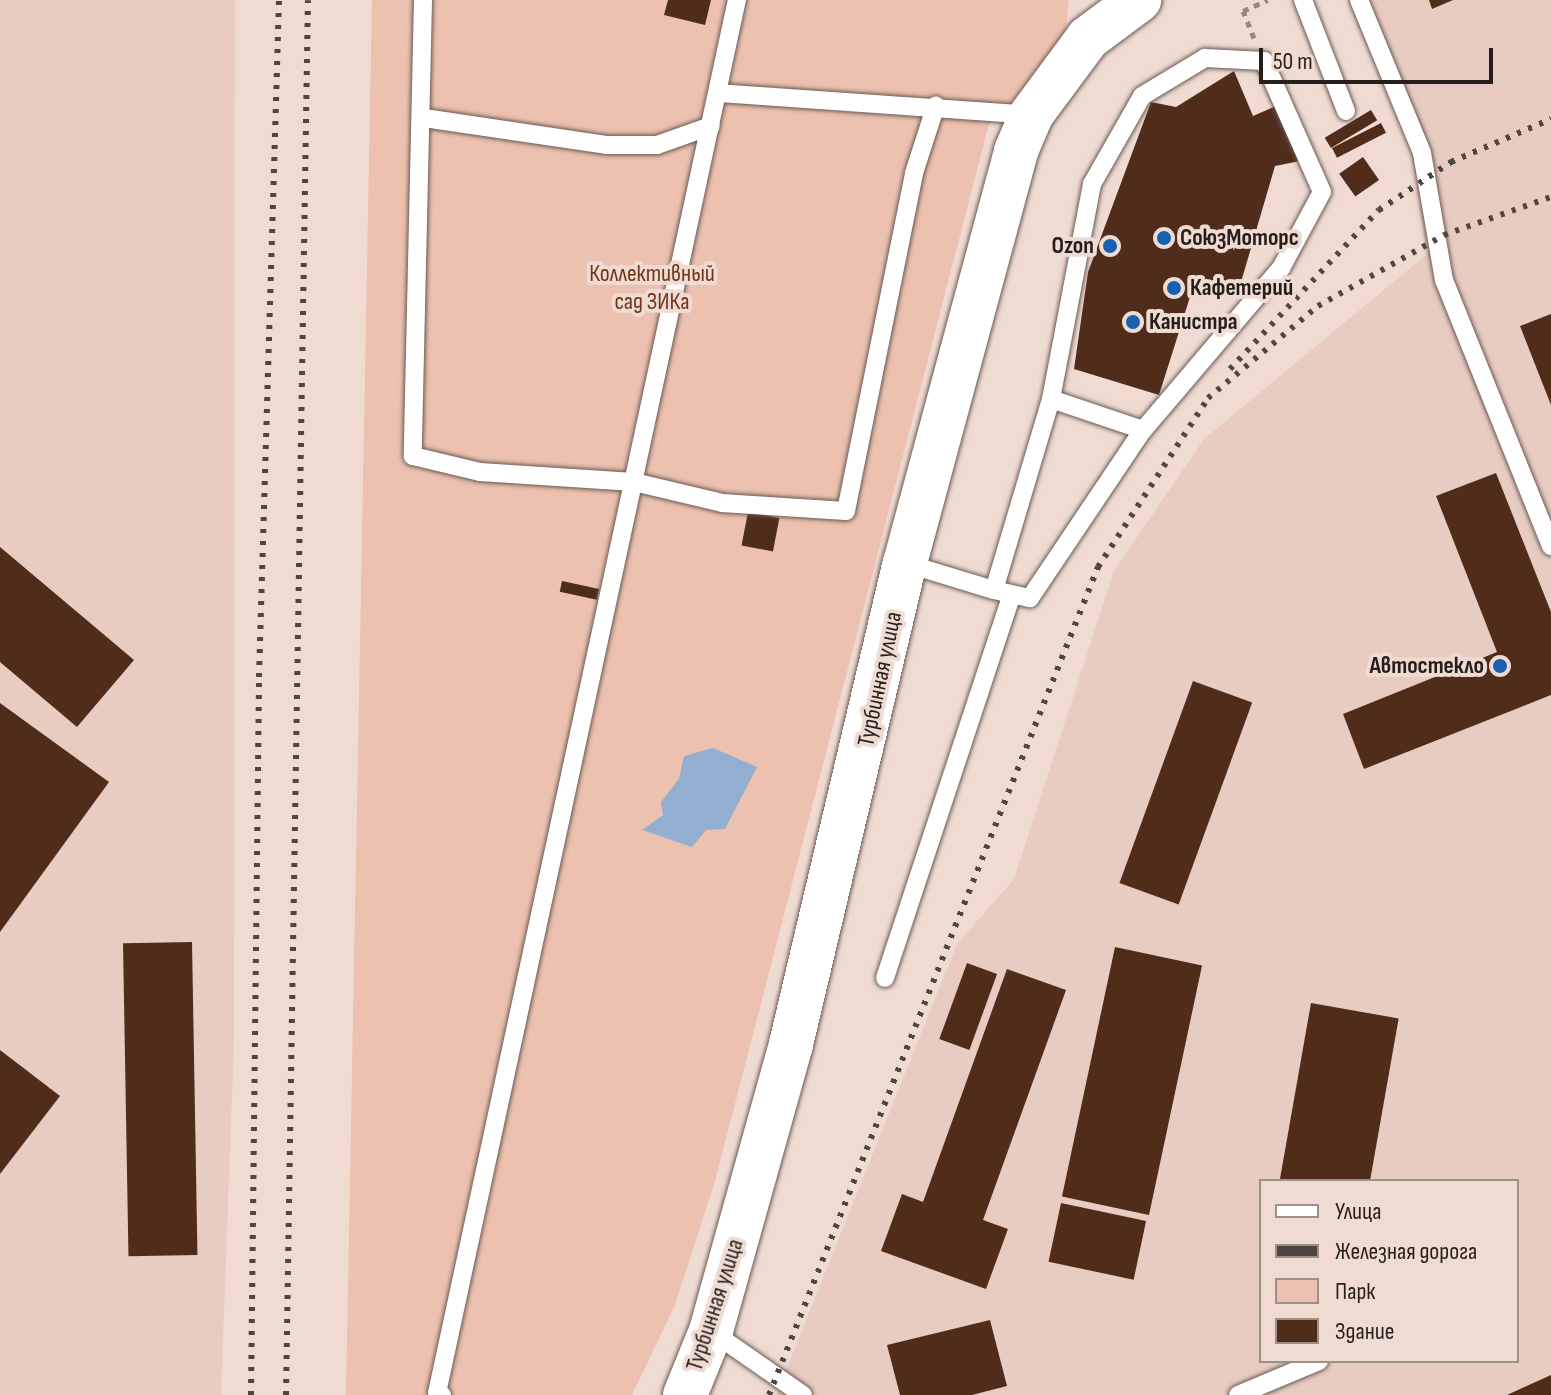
<!DOCTYPE html>
<meta charset="utf-8">
<style>
body{margin:0}
#map{position:relative;width:1551px;height:1395px;overflow:hidden;background:#efdbd2;font-family:"Sofia Sans Condensed",sans-serif}
div>[style]{position:absolute}
[style*='--x']{left:calc(var(--x)*1px);top:calc(var(--y)*1px);width:calc(var(--w)*1px);rotate:calc(var(--a)*1deg)}
.built>*{inset:0;background:#e8ccc1}
.green>*{inset:0;background:#ecc1af}
.water>*{inset:0;background:#92aed1}
.building>*{inset:0;background:#502c1b;transform-origin:0 0}
.path>*{height:5px;margin-top:-2.5px;transform-origin:0;background:repeating-linear-gradient(90deg,#948680 0 6px,transparent 0 12px)}
.roads{filter:drop-shadow(0 0 2px #6a5952) drop-shadow(0 0 2px #6a5952)}
.lane>*{height:18px;margin:-9px;padding:0 9px;transform-origin:9px;border-radius:9px;background:#fff}
.secondary>*{height:44px;margin:-22px;padding:0 22px;transform-origin:22px;border-radius:22px;background:#fff}
.rail>*{height:6px;margin-top:-3px;transform-origin:0;background:repeating-linear-gradient(90deg,#4f4541 0 4px,transparent 0 12px)}
.dots>*{width:22px;height:22px;translate:-50% -50%;box-sizing:border-box;border:4px solid #efdbd2;border-radius:50%}
span{translate:-50% -50%;white-space:nowrap;text-align:center;line-height:1.15;-webkit-text-stroke:8px #efdbd2;paint-order:stroke}
.poi-label{font-size:24px;color:#251e1b;font-weight:700}
.left{translate:0 -50%;text-align:left}
.right{translate:-100% -50%;text-align:right}
.park-label{font-size:24px;color:#6e351a}
.street-label{font-size:24px;color:#251e1b}
.legend{position:absolute;left:1259px;top:1179px;width:260px;height:184px;box-sizing:border-box;background:#efdbd2;border:2px solid #9e8f89;margin:0;padding:10px 14px;list-style:none;font-size:24px;color:#251e1b}
.legend li{display:flex;align-items:center;gap:16px;height:40px}
.legend b{width:40px;border:2px solid #9e8f89}
.scale{position:absolute;left:1259px;top:48px;width:234px;height:36px;box-sizing:border-box;border:4px solid #251e1b;border-top:0;padding-left:10px;font-size:24px;line-height:28px;white-space:nowrap;color:#251e1b;-webkit-text-stroke:6px #efdbd2;paint-order:stroke}
</style>
<div id="map">
<div class="built">
<div style="clip-path:polygon(0 0,235px 0,234px 1042px,221px 1395px,0 1395px)"></div>
<div style="clip-path:polygon(evenodd,1348px 0,1551px 0,1551px 1395px,776px 1395px,957px 944px,1014px 879px,1114px 571px,1204px 439px,1426px 255px,1413px 150px,1348px 0,1261px 1181px,1517px 1181px,1517px 1361px,1261px 1361px,1261px 1181px)"></div>
</div>
<div class="green">
<div style="clip-path:polygon(372px 0,1069px 0,1063px 49px,989px 124px,715px 1181px,675px 1305px,632px 1395px,346px 1395px)"></div>
</div>
<div class="water">
<div style="clip-path:polygon(713px 748px,757px 767px,725px 829px,706px 830px,692px 847px,642px 830px,663px 815px,661px 802px,679px 779px,684px 756px)"></div>
</div>
<div class="building">
<div style="clip-path:polygon(668px 0,711px 0,705px 25px,664px 15px)"></div>
<div style="clip-path:polygon(1429px 0,1453px 0,1432px 9px)"></div>
<div style="clip-path:polygon(1234px 71px,1253px 116px,1276px 106px,1300px 161px,1275px 166px,1239px 289px,1196px 278px,1159px 395px,1074px 369px,1088px 272px,1151px 102px,1176px 107px)"></div>
<div style="left:1371px;top:110px;width:12px;height:54px;rotate:59deg"></div>
<div style="left:1381px;top:123px;width:11px;height:55px;rotate:63deg"></div>
<div style="left:1363px;top:157px;width:28px;height:29px;rotate:55deg"></div>
<div style="clip-path:polygon(1551px 314px,1551px 405px,1520px 326px)"></div>
<div style="clip-path:polygon(1496px 473px,1551px 612px,1551px 695px,1364px 769px,1343px 714px,1497px 652px,1436px 496px)"></div>
<div style="left:748px;top:512px;width:32px;height:34px;rotate:11deg"></div>
<div style="clip-path:polygon(0 547px,134px 660px,77px 727px,0 662px)"></div>
<div style="left:562px;top:581px;width:38px;height:11px;rotate:12deg"></div>
<div style="left:1193px;top:681px;width:63px;height:215px;rotate:20deg"></div>
<div style="clip-path:polygon(0 703px,109px 782px,0 932px)"></div>
<div style="left:192px;top:942px;width:313px;height:69px;rotate:89deg"></div>
<div style="left:1115px;top:947px;width:89px;height:255px;rotate:12deg"></div>
<div style="left:967px;top:963px;width:32px;height:81px;rotate:20deg"></div>
<div style="clip-path:polygon(1007px 969px,1066px 990px,983px 1220px,1008px 1229px,986px 1289px,881px 1251px,902px 1194px,923px 1202px)"></div>
<div style="left:1311px;top:1003px;width:89px;height:181px;rotate:10deg"></div>
<div style="clip-path:polygon(0 1050px,60px 1096px,0 1174px)"></div>
<div style="left:1061px;top:1203px;width:87px;height:60px;rotate:12deg"></div>
<div style="clip-path:polygon(990px 1320px,1007px 1386px,972px 1395px,900px 1395px,887px 1345px)"></div>
<div style="clip-path:polygon(1551px 1375px,1551px 1395px,1507px 1395px)"></div>
</div>
<div class="path">
<div style="--x:1254;--y:38;--w:29;--a:-112"></div>
<div style="--x:1243;--y:11;--w:27;--a:-24"></div>
</div>
<div class="roads">
<div class="lane">
<div style="--x:423;--y:0;--w:456;--a:91.3"></div>
<div style="--x:413;--y:456;--w:69;--a:13.4"></div>
<div style="--x:480;--y:472;--w:154;--a:3.7"></div>
<div style="--x:634;--y:482;--w:90;--a:13.4"></div>
<div style="--x:722;--y:503;--w:124;--a:3.7"></div>
<div style="--x:846;--y:511;--w:345;--a:-78.6"></div>
<div style="--x:914;--y:173;--w:71;--a:-72.1"></div>
<div style="--x:1303;--y:0;--w:119;--a:68.8"></div>
<div style="--x:1359;--y:0;--w:165;--a:67.6"></div>
<div style="--x:1422;--y:153;--w:129;--a:80.2"></div>
<div style="--x:1444;--y:280;--w:287;--a:68.1"></div>
<div style="--x:718;--y:93;--w:314;--a:4"></div>
<div style="--x:424;--y:118;--w:184;--a:8.4"></div>
<div style="--x:606;--y:145;--w:51;--a:0"></div>
<div style="--x:657;--y:145;--w:57;--a:-19.4"></div>
<div style="--x:1051;--y:399;--w:219;--a:-79.2"></div>
<div style="--x:1092;--y:184;--w:101;--a:-60.4"></div>
<div style="--x:1142;--y:96;--w:74;--a:-31.1"></div>
<div style="--x:1205;--y:58;--w:59;--a:2.9"></div>
<div style="--x:1264;--y:61;--w:143;--a:66.1"></div>
<div style="--x:1322;--y:192;--w:86;--a:118.3"></div>
<div style="--x:1281;--y:268;--w:213;--a:130.4"></div>
<div style="--x:905;--y:563;--w:93;--a:16.9"></div>
<div style="--x:994;--y:590;--w:37;--a:13"></div>
<div style="--x:1030;--y:598;--w:202;--a:-56.1"></div>
<div style="--x:1143;--y:430;--w:97;--a:-161.4"></div>
<div style="--x:1051;--y:399;--w:199;--a:106.6"></div>
<div style="--x:885;--y:978;--w:404;--a:-71.7"></div>
<div style="--x:711;--y:1331;--w:112;--a:34.8"></div>
<div style="--x:442;--y:1395;--w:5;--a:-158"></div>
<div style="--x:437;--y:1393;--w:1425;--a:-77.85"></div>
<div style="--x:1238;--y:1395;--w:88;--a:-22.8"></div>
</div>
<div class="secondary">
<div style="--x:685;--y:1395;--w:69;--a:-67.9"></div>
<div style="--x:711;--y:1331;--w:298;--a:-74.4"></div>
<div style="--x:791;--y:1044;--w:494;--a:-76.7"></div>
<div style="--x:905;--y:563;--w:427;--a:-74.9"></div>
<div style="--x:1016;--y:151;--w:39;--a:-67"></div>
<div style="--x:1031;--y:115;--w:96;--a:-53.5"></div>
<div style="--x:1088;--y:38;--w:64;--a:-36.7"></div>
</div>
</div>
<div class="rail">
<div style="--x:1230;--y:369;--w:218;--a:-46.9"></div>
<div style="--x:1379;--y:210;--w:87;--a:-33.7"></div>
<div style="--x:1451;--y:162;--w:109;--a:-23.3"></div>
<div style="--x:251;--y:1395;--w:718;--a:-89.36"></div>
<div style="--x:259;--y:677;--w:677;--a:-88.31"></div>
<div style="--x:286;--y:1395;--w:1395;--a:-89.1"></div>
<div style="--x:769;--y:1395;--w:891;--a:-68.33"></div>
<div style="--x:1098;--y:567;--w:202;--a:-56.9"></div>
<div style="--x:1208;--y:398;--w:143;--a:-39.9"></div>
<div style="--x:1318;--y:306;--w:145;--a:-29.4"></div>
<div style="--x:1444;--y:235;--w:114;--a:-19.6"></div>
</div>
<div class="dots">
<div style="left:1164px;top:238px;background:#1860b0"></div>
<div style="left:1110px;top:246px;background:#1860b0"></div>
<div style="left:1174px;top:288px;background:#1860b0"></div>
<div style="left:1133px;top:322px;background:#1860b0"></div>
<div style="left:1500px;top:666px;background:#1860b0"></div>
</div>
<div class="poi-label">
<span class="left" style="left:1180px;top:238px">СоюзМоторс</span>
<span class="right" style="left:1094px;top:246px">Ozon</span>
<span class="left" style="left:1190px;top:288px">Кафетерий</span>
<span class="left" style="left:1149px;top:322px">Канистра</span>
<span class="right" style="left:1484px;top:666px">Автостекло</span>
</div>
<div class="park-label">
<span style="left:652px;top:288px">Коллективный<br>сад ЗИКа</span>
</div>
<div class="street-label">
<span style="left:880px;top:679px;rotate:-78deg">Турбинная улица</span>
<span style="left:715px;top:1305px;rotate:-72deg">Турбинная улица</span>
</div>
<ul class="legend">
<li><b style="height:10px;background:#fff"></b>Улица</li>
<li><b style="height:10px;background:#4f4541"></b>Железная дорога</li>
<li><b style="height:22px;background:#ecc1af"></b>Парк</li>
<li><b style="height:22px;background:#502c1b"></b>Здание</li>
</ul>
<div class="scale">50 m</div>
</div>
